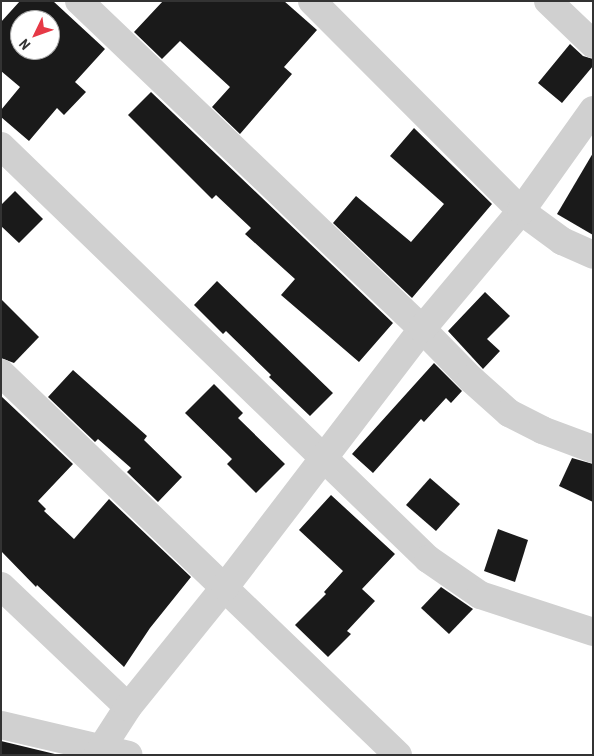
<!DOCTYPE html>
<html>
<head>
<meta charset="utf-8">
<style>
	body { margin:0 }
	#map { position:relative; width:594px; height:756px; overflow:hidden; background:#fff; font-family:"Roboto Condensed",sans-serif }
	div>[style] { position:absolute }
	.building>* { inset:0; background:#1a1a1a }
	.minor>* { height:28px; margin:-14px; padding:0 14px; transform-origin:14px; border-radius:14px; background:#d0d0d0 }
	span { translate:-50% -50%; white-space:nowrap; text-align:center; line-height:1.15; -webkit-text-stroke:5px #fff; paint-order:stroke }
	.frame { position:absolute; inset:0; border:2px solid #333; pointer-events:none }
	.north { position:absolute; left:10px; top:10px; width:50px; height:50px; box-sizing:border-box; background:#fff; border:1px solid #adadad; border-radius:50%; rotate:228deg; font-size:14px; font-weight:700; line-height:20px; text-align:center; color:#333 }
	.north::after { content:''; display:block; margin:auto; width:18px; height:22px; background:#e63946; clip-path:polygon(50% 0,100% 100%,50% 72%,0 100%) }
</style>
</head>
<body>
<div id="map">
	<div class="building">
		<div style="clip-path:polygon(evenodd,20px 1px,53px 1px,105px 49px,75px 82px,86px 92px,64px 115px,57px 108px,29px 141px,1px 117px,1px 110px,20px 87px,1px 71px,1px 22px,20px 1px,20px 20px,50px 20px,50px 50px,20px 50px,20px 20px)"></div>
		<div style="clip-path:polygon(163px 1px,284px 1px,317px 30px,284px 67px,292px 74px,240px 134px,212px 107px,230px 87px,180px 41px,162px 59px,134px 32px)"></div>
		<div style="clip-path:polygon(570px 44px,583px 56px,593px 59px,593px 66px,562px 103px,538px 83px)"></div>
		<div style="clip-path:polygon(151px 92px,393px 323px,359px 362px,281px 295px,295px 279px,245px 234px,251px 228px,216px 195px,212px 199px,128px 115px)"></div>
		<div style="clip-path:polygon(414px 128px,492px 204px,412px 298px,333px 223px,356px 196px,411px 242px,444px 204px,390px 156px)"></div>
		<div style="clip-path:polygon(593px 153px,593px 235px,557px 214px)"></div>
		<div style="clip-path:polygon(15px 191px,43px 219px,19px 243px,1px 226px,1px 205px)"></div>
		<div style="clip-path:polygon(217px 281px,333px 393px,310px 416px,269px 377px,271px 375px,226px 331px,223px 334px,194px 305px)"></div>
		<div style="clip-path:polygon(485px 292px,510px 316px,487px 339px,500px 351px,483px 369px,448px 331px)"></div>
		<div style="clip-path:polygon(1px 299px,39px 337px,14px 363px,1px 358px)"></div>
		<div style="clip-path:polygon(434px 363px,462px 391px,451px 403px,446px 398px,424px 422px,421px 419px,373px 473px,352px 454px)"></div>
		<div style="clip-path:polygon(73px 370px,147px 436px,144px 440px,182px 477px,158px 502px,127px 472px,131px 468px,98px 439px,95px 442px,48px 397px)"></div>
		<div style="clip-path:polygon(214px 384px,243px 413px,238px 418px,285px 464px,256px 493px,227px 464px,232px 459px,185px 413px)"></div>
		<div style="clip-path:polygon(1px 396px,73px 464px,38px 501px,46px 509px,44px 511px,74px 539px,109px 499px,191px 577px,150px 628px,124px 667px,37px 585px,36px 587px,1px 551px)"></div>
		<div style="clip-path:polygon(572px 458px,593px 464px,593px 502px,559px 486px)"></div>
		<div style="clip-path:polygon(430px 478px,460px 504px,436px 531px,406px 505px)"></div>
		<div style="clip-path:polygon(331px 495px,395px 554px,362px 589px,375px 601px,347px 631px,351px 634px,328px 657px,295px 625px,326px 594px,324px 592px,343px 571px,299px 530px)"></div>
		<div style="clip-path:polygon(498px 529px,528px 540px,515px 582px,484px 571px)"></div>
		<div style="clip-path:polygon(441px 587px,473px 609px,449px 634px,421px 608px)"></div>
		<div style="clip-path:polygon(1px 741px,59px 755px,1px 755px)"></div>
	</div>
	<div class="minor">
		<div style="left:79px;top:1px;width:475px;rotate:43.7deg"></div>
		<div style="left:422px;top:329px;width:70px;rotate:45.6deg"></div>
		<div style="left:471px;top:379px;width:51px;rotate:41.8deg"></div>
		<div style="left:509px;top:413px;width:37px;rotate:27deg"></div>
		<div style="left:542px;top:430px;width:54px;rotate:20.4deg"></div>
		<div style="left:312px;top:1px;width:296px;rotate:45.1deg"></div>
		<div style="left:521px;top:211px;width:51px;rotate:36.2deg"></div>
		<div style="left:562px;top:241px;width:34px;rotate:24deg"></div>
		<div style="left:548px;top:1px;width:62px;rotate:43.7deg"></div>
		<div style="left:1px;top:146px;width:594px;rotate:44.05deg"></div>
		<div style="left:428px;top:559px;width:63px;rotate:34.7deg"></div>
		<div style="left:480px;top:595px;width:119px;rotate:18.1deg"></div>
		<div style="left:1px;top:373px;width:551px;rotate:43.9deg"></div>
		<div style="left:1px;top:586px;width:175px;rotate:43.6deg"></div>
		<div style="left:1px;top:725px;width:131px;rotate:13.2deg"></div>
		<div style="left:97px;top:755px;width:57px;rotate:-57.1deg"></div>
		<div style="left:128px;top:707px;width:154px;rotate:-51.1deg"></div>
		<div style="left:225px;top:587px;width:325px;rotate:-52.6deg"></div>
		<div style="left:422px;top:329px;width:154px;rotate:-50deg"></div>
		<div style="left:521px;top:211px;width:124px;rotate:-54.5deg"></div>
	</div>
	<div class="frame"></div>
	<div class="north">N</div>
</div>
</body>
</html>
